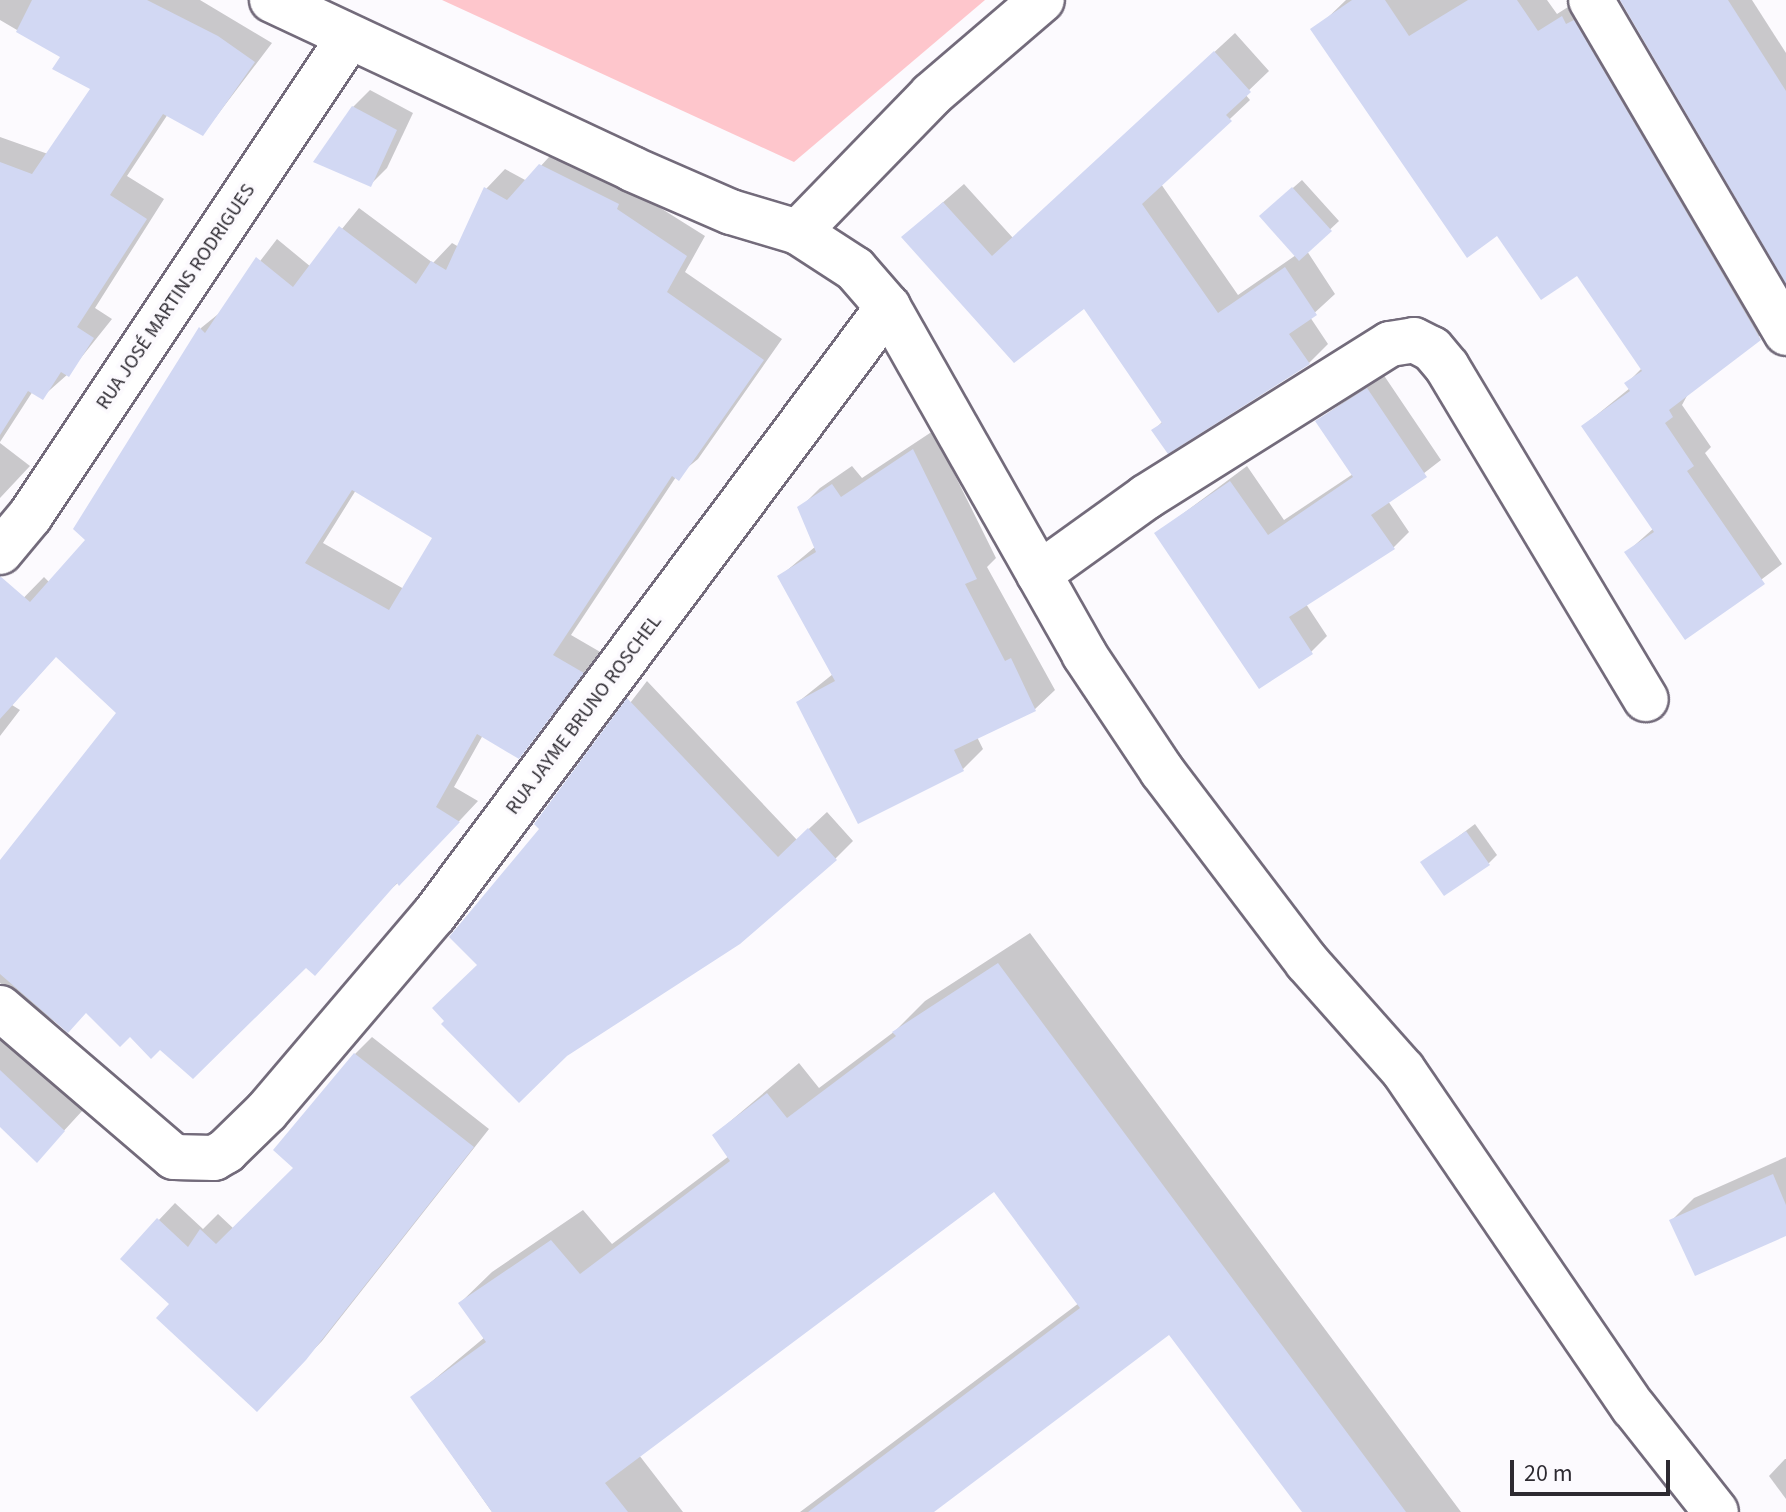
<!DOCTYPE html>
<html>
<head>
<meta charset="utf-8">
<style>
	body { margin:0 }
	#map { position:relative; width:1786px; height:1512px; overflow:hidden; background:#fcfafe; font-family:"Source Sans 3",sans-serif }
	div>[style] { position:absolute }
	.green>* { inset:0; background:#fec6cc }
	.shadow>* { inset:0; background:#0003 }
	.building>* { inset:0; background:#d2d8f3 }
	.roads { filter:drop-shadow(2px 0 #736b7b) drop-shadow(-2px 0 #736b7b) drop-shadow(0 2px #736b7b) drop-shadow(0 -2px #736b7b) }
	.minor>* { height:44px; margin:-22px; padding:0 22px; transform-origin:22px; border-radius:22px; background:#fff }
	.major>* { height:44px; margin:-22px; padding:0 22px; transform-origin:22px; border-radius:22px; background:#fff }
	span { translate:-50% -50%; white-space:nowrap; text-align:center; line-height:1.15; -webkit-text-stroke:7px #fcfafe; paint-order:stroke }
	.street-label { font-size:20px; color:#2d2a31 }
	.scale { position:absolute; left:1510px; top:1460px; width:160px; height:36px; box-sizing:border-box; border:4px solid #2d2a31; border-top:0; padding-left:10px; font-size:24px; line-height:28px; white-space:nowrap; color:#2d2a31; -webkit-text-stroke:6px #fcfafe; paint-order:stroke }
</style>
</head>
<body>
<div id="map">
	<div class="green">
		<div style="clip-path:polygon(442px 0,985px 0,794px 162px)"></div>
	</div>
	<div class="shadow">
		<div style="clip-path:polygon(0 0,200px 0,272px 43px,203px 134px,168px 114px,127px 176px,164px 199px,95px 308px,112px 319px,68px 374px,42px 397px,33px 391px,0 442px,0 137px,48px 154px,93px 88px,63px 57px,0 20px)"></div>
		<div style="clip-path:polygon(1346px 0,1547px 0,1557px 14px,1579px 0,1778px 321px,1688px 394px,1682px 405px,1711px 447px,1705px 453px,1782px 564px,1685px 637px,1627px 552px,1654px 528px,1583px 426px,1630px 388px,1627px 383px,1642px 368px,1578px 274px,1498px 233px,1320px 25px)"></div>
		<div style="clip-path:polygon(1622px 0,1752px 0,1786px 53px,1786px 280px)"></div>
		<div style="clip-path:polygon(1235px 33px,1269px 71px,1245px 94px,1250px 100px,1161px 184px,1238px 295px,1296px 255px,1270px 208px,1302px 180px,1339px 221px,1307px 251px,1335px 294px,1310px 317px,1328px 344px,1309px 363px,1153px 431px,1163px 421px,1084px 306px,903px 237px,964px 184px,1013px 238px)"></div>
		<div style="clip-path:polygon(370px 90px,413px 113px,387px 168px,370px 185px,353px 107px)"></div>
		<div style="clip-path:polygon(evenodd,560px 145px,705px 236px,685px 272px,782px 339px,698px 459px,676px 477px,571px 635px,602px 653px,519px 756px,483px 735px,454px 787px,478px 801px,419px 864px,306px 965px,159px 1048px,87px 1011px,67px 1030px,0 983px,0 866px,119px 713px,57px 655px,12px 705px,20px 710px,0 736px,0 622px,44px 577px,50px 583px,88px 540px,127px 447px,201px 328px,222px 311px,277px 239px,311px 267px,359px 208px,433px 263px,452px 243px,459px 247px,486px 189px,505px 169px,527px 181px,560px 145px,356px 490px,434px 537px,404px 589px,323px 543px,356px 490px)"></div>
		<div style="clip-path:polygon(1383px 374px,1441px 460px,1388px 501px,1409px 532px,1393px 548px,1306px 604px,1327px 636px,1311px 652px,1157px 533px,1247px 466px,1284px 520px,1353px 474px,1317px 421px)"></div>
		<div style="clip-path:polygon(933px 431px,996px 558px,987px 567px,1055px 690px,1034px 710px,977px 737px,983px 749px,963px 769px,798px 702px,833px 674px,779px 577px,816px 546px,800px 508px,820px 488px,852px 466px,862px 478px)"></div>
		<div style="clip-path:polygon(0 443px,30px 466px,0 498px)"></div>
		<div style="clip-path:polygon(647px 681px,797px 840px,827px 812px,853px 841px,835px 859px,479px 964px,542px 828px,537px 824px)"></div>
		<div style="clip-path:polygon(1475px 824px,1497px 855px,1489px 863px,1423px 863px)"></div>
		<div style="clip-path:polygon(1030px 933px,1461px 1512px,1303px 1512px,1170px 1332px,930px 1512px,800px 1512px,1079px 1303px,994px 1189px,639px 1455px,683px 1512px,492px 1512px,412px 1398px,485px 1337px,460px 1303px,492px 1272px,583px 1210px,612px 1244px,729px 1156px,714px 1135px,799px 1063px,819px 1088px,895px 1031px,925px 1001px)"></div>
		<div style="clip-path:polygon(0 1001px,36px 1067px,83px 1110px,37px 1160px,0 1124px)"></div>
		<div style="clip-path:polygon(372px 1037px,489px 1129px,322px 1341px,273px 1392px,123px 1258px,175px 1203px,203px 1229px,218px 1214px,234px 1229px,296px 1168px,355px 1054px)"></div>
		<div style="clip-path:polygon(1786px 1157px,1786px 1234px,1672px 1220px,1694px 1198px)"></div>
		<div style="clip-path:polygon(1785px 1459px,1786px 1459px,1786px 1499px,1769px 1476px)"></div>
	</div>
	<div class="building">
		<div style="clip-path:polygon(32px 0,147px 0,218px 36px,255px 62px,203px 136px,163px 114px,110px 195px,147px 219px,77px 327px,94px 338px,69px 377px,61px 372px,43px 400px,28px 391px,0 435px,0 162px,32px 174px,90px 89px,52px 69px,60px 57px,16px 32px)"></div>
		<div style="clip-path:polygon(1352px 0,1385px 0,1409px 36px,1468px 0,1517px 0,1538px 31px,1562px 16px,1566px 24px,1574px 20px,1761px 340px,1669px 410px,1673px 417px,1665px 423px,1694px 466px,1687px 471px,1765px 584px,1685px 640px,1624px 552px,1654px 532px,1581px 426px,1630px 391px,1624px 383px,1642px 371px,1577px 276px,1541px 300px,1497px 236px,1467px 258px,1310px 29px)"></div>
		<div style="clip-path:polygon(1620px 0,1728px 0,1786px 91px,1786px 284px)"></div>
		<div style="clip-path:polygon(1214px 51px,1251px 92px,1226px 115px,1232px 121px,1142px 204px,1218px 313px,1285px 267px,1317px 315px,1289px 334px,1310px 364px,1168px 454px,1151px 430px,1162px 423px,1084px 309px,1014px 363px,901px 237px,943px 202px,992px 256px)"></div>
		<div style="clip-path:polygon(352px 106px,397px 130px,371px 187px,313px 162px)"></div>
		<div style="clip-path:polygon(evenodd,539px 164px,619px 204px,617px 209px,687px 256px,667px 292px,764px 360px,679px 481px,672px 476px,553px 655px,584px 673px,519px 759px,477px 734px,436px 807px,460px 822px,399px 886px,397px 883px,315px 976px,306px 968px,193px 1079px,160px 1050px,151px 1059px,130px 1037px,120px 1047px,86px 1013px,68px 1033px,0 974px,0 860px,116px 713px,56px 657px,0 719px,0 576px,30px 602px,85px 540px,73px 529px,199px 327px,205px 333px,256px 257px,293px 287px,339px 226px,416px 284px,431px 261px,446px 270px,484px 187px,507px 200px,539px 164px,352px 490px,432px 538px,389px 610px,305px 563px,352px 490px)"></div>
		<div style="clip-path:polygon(1292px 187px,1332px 231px,1299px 261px,1259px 216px)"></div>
		<div style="clip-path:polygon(1367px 388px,1427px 477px,1371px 515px,1395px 549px,1289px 617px,1313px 654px,1259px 689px,1154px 533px,1230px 481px,1268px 535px,1353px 477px,1315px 421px)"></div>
		<div style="clip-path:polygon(913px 449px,977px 579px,965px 584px,1005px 661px,1011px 658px,1036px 711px,954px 750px,964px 771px,858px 824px,796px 702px,835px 681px,777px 576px,816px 552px,797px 507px,832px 484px,841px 497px)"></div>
		<div style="clip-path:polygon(627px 698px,778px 857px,808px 828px,837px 860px,740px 944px,567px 1056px,519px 1103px,441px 1024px,444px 1021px,432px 1008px,477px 965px,449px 937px,539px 829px,534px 824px)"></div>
		<div style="clip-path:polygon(1466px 831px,1490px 865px,1444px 896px,1420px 862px)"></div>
		<div style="clip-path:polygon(998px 963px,1406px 1512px,1302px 1512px,1169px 1335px,934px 1512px,808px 1512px,1080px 1308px,994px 1192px,605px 1483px,628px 1512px,492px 1512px,410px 1397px,486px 1342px,458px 1303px,551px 1240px,580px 1274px,730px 1161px,712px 1135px,767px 1093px,787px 1118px,896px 1036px,892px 1032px)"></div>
		<div style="clip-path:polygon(354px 1053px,474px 1147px,306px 1360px,257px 1412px,156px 1318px,169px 1304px,120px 1259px,157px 1218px,188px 1247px,200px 1229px,216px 1244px,293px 1168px,273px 1150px)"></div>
		<div style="clip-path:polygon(0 1070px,65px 1131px,37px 1163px,0 1127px)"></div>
		<div style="clip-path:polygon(1773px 1174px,1786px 1205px,1786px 1236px,1695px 1276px,1669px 1220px)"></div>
	</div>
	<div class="roads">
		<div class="minor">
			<div style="left:1591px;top:0;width:386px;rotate:59.6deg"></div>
			<div style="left:798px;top:232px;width:191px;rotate:-45.8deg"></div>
			<div style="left:931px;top:95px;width:146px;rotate:-40.6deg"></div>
			<div style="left:0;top:552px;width:47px;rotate:-50.2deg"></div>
			<div style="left:30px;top:516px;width:573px;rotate:-56.31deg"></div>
			<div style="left:1039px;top:574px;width:132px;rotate:-35.7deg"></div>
			<div style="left:1146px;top:497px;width:288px;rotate:-32.1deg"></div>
			<div style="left:1390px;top:344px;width:24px;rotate:-9deg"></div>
			<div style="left:1414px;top:340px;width:20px;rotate:27deg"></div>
			<div style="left:1432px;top:349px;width:23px;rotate:50deg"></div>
			<div style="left:1447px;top:367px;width:387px;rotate:59.1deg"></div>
			<div style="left:0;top:1008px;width:229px;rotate:40.6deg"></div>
			<div style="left:174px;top:1157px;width:40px;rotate:1.4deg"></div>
			<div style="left:214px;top:1158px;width:14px;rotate:-30deg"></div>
			<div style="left:226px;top:1151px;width:57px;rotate:-44.3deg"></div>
			<div style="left:267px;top:1111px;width:257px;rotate:-49.6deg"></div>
			<div style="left:434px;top:915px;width:759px;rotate:-53.25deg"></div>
		</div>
		<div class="major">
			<div style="left:272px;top:0;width:398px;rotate:25.1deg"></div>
			<div style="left:632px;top:169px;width:108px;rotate:23.5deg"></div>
			<div style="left:731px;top:212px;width:70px;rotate:16.6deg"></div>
			<div style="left:798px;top:232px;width:68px;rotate:33deg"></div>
			<div style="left:855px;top:269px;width:50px;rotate:49deg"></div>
			<div style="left:888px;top:307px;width:399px;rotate:60.5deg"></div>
			<div style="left:1084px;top:654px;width:141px;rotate:56.3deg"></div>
			<div style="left:1162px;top:771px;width:240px;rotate:52.8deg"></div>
			<div style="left:1307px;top:962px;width:144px;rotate:48.4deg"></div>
			<div style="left:1403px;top:1070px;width:409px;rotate:55.7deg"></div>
			<div style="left:1634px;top:1408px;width:132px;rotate:51.7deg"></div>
		</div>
	</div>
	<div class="street-label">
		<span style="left:176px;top:297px;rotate:-56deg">RUA JOSÉ MARTINS RODRIGUES</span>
		<span style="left:584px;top:715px;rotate:-53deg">RUA JAYME BRUNO ROSCHEL</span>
	</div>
	<div class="scale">20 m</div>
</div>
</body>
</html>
